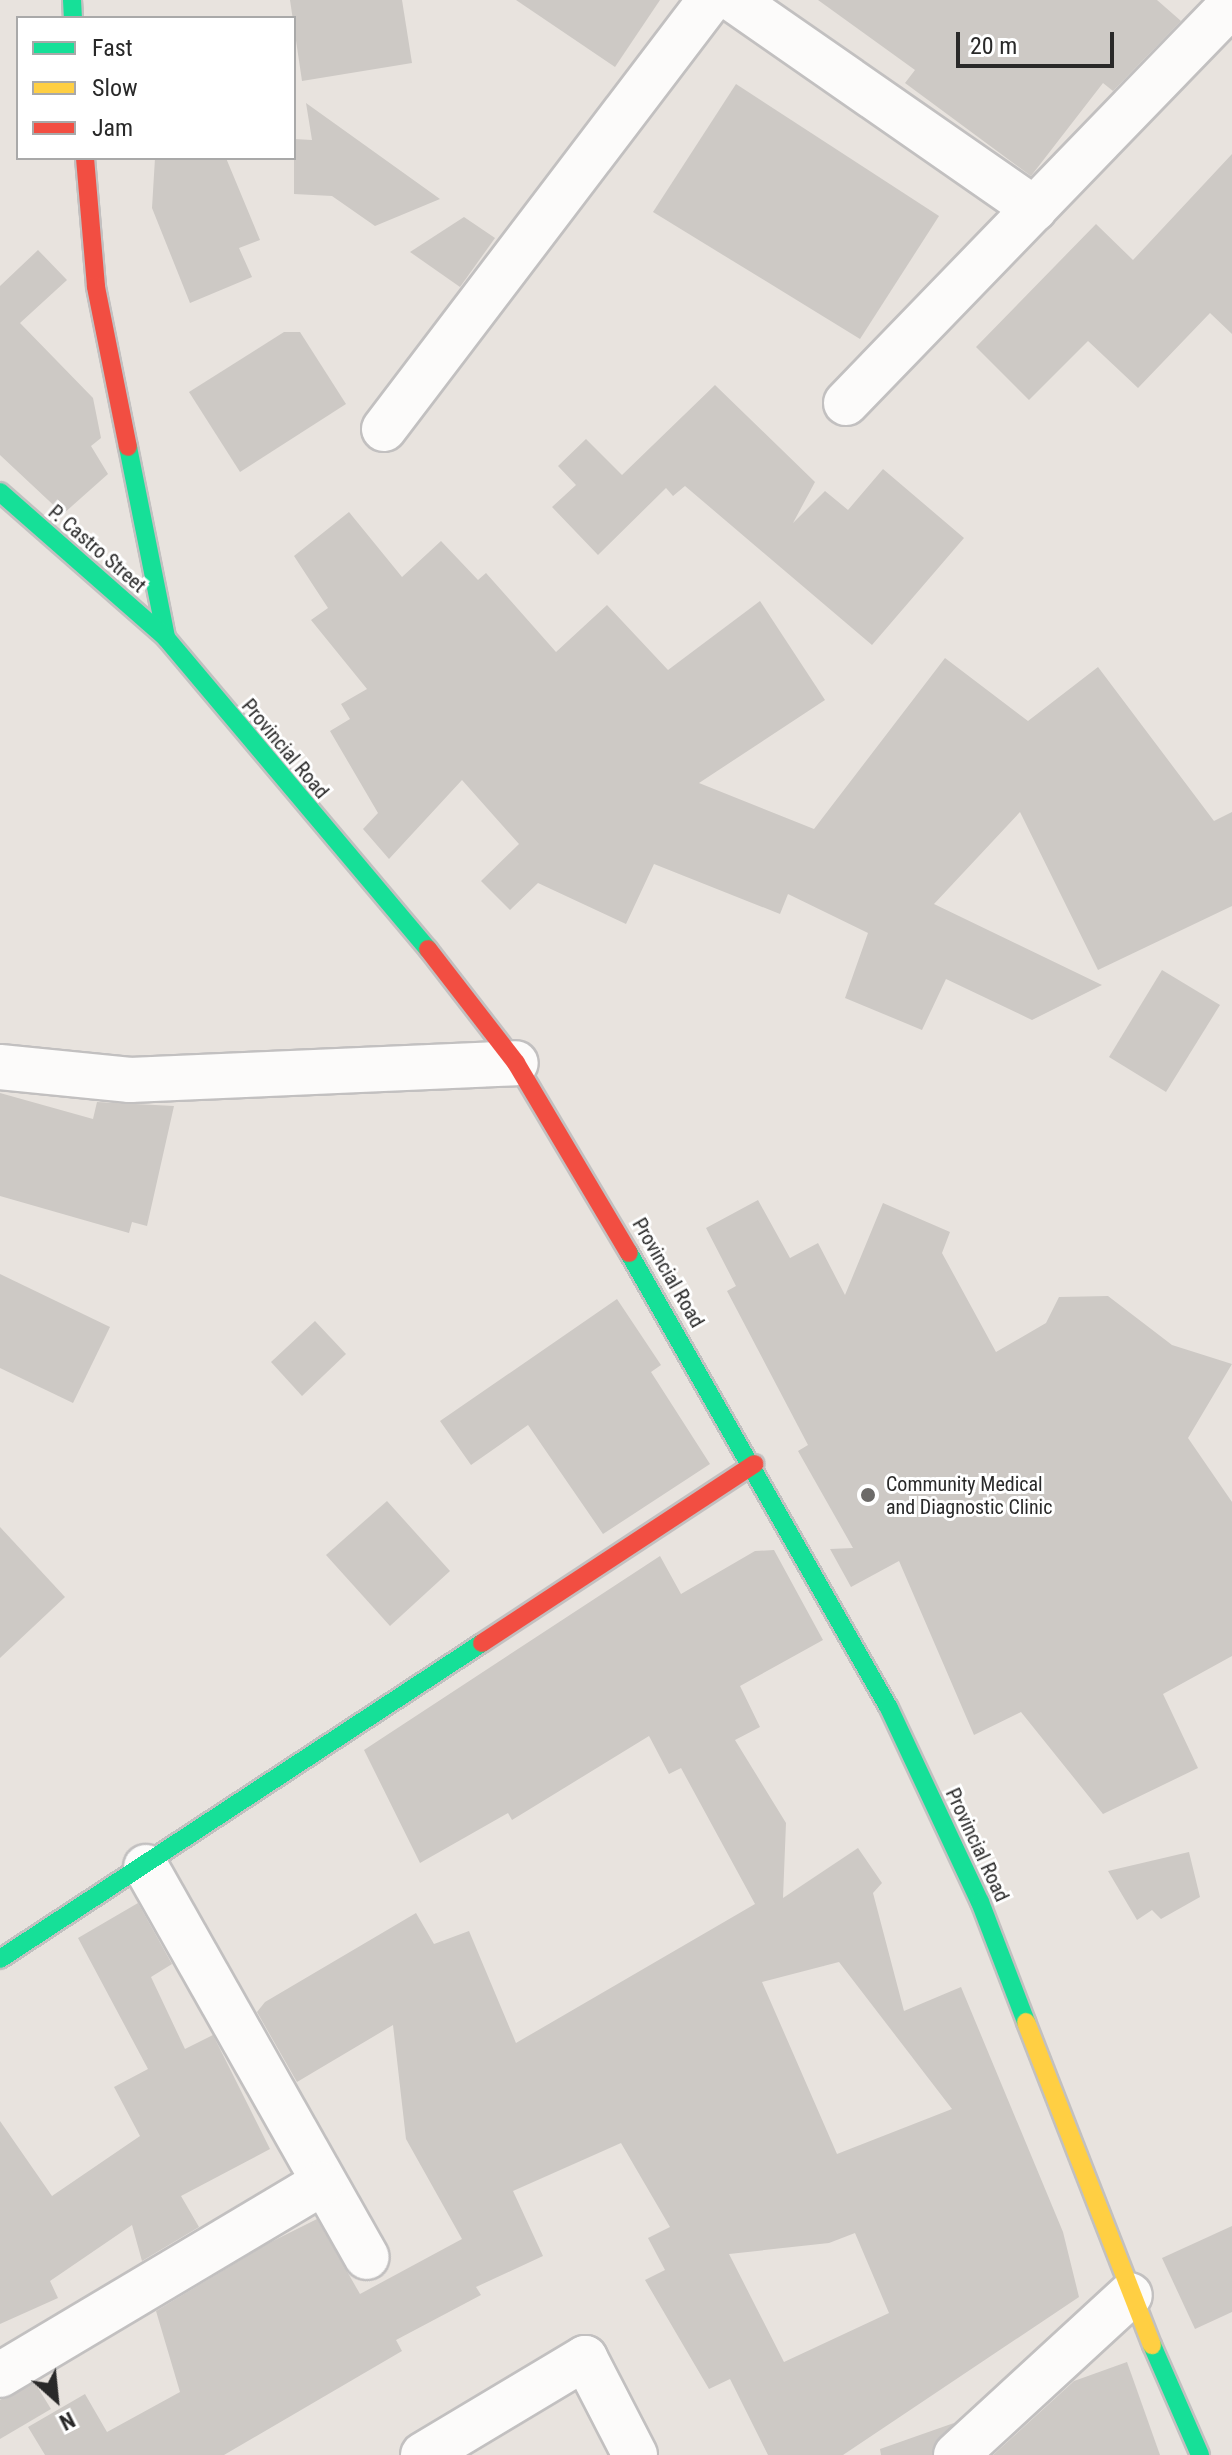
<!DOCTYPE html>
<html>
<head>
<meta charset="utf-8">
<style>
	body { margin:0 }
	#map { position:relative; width:1232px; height:2455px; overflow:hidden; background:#e8e3de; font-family:"Roboto Condensed",sans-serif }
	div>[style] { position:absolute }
	.building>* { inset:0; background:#cdc9c5 }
	.roads { filter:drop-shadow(2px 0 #c2c0c0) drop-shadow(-2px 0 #c2c0c0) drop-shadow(0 2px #c2c0c0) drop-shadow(0 -2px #c2c0c0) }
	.street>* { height:44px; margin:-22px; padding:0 22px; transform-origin:22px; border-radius:22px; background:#fcfbfa }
	.fast>* { height:18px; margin:-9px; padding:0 9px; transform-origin:9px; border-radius:9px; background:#16e098 }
	.slow>* { height:18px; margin:-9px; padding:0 9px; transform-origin:9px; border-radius:9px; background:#ffcf43 }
	.jam>* { height:18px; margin:-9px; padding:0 9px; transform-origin:9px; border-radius:9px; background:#f24e42 }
	.dots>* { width:22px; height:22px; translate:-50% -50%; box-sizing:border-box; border:4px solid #fff; border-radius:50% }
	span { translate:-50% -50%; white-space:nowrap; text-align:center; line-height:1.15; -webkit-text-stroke:6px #fff; paint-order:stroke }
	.street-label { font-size:20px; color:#292929 }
	.poi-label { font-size:20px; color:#292929 }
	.left { translate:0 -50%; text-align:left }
	.legend { position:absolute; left:16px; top:16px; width:280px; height:144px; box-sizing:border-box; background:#fff; border:2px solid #a9a9a9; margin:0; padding:10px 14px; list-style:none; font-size:24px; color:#292929 }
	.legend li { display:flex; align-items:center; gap:16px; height:40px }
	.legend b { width:40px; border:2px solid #a9a9a9 }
	.north { position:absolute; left:16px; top:2359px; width:80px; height:80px; -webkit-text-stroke:6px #fff; paint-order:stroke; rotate:153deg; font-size:22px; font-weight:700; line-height:32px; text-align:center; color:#292929 }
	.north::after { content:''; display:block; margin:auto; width:28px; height:36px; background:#292929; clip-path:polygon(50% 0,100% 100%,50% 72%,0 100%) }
	.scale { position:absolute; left:956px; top:32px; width:158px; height:36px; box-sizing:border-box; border:4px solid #292929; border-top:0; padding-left:10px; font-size:24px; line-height:28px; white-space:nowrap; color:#292929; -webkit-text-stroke:6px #fff; paint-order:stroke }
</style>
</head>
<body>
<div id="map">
	<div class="building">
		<div style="clip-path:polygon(290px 0,402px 0,412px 63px,302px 81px)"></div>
		<div style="clip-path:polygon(516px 0,660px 0,615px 67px)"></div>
		<div style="clip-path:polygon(818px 0,1157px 0,1181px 21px,1113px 91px,1103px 83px,1031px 176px,905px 83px,915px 70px)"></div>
		<div style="clip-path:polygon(736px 84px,939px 216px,860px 339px,653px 212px)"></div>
		<div style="clip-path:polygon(306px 103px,440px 199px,375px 226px,332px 196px,294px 194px,294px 139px,312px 140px)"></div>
		<div style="clip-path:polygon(1232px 154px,1232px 334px,1210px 313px,1138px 388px,1088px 341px,1029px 400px,976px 347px,1096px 224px,1133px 260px)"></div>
		<div style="clip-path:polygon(155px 158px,226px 158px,260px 240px,239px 248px,252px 277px,190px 303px,152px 208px)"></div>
		<div style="clip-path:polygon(464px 217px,495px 238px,460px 287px,410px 252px)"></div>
		<div style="clip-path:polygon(38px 250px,67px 280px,20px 323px,93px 398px,101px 438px,91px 446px,108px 474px,63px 514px,0 455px,0 286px)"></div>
		<div style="clip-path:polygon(284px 332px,300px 332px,346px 404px,240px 472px,189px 392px)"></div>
		<div style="clip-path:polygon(715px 385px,815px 482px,793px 523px,825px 491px,848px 510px,883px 469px,964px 538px,872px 645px,685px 486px,673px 496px,666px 488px,598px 555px,552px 507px,576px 485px,558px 466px,586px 439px,622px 475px)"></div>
		<div style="clip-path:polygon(349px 512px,402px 577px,441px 541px,478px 580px,486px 573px,556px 652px,607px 605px,668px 670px,760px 601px,825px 700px,699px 783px,814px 829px,945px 658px,1028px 721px,1098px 667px,1214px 821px,1232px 812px,1232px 906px,1098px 970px,1020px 812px,934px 904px,1102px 985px,1032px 1020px,946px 979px,922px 1030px,845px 998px,868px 933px,788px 894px,780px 914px,654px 864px,626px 924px,538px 883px,510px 910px,481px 881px,519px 844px,462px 780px,389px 859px,363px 829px,378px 813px,330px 731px,350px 719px,341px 704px,367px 689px,311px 620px,328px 608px,294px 556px)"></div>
		<div style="clip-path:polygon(1162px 970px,1220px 1005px,1166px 1092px,1109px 1057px)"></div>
		<div style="clip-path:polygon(0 1093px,93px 1119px,97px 1102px,174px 1106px,147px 1226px,132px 1222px,129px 1233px,0 1196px)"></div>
		<div style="clip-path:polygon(758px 1200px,790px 1258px,818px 1243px,845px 1295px,883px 1203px,950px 1232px,942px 1253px,996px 1352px,1046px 1323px,1059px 1297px,1108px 1296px,1172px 1345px,1232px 1364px,1188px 1438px,1232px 1502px,1232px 1656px,1163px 1694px,1198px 1768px,1103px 1814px,1021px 1712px,974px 1735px,899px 1561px,851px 1587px,830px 1549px,853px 1548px,798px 1451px,808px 1445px,727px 1291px,736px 1286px,706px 1228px)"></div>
		<div style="clip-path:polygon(0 1274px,110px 1327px,73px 1403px,0 1368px)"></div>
		<div style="clip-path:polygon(617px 1299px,661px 1365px,651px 1372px,710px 1464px,603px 1534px,528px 1425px,471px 1465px,440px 1421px)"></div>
		<div style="clip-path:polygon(315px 1321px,346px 1354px,302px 1396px,271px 1362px)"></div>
		<div style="clip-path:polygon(387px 1501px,450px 1571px,390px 1626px,326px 1555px)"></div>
		<div style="clip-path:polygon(0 1527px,65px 1597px,0 1658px)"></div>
		<div style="clip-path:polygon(evenodd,774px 1550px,823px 1640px,740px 1686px,760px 1727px,735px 1740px,786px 1823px,783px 1898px,858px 1848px,882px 1883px,873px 1893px,904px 2011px,961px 1987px,1063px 2232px,1079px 2297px,843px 2455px,768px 2455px,730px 2379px,709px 2389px,645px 2280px,665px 2270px,648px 2238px,670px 2227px,621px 2143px,513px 2191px,543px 2256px,476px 2287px,481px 2295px,396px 2340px,402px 2351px,224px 2455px,45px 2455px,28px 2427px,85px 2394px,107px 2432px,180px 2392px,156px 2311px,267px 2244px,317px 2219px,360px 2294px,462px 2239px,406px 2139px,393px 2025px,297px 2082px,257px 2012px,265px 2002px,416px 1913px,434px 1944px,469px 1931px,516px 2043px,755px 1904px,681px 1768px,669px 1774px,649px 1736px,512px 1820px,508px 1813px,420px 1863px,364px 1750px,660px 1556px,681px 1594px,755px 1551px,774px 1550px,839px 1962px,952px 2109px,837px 2154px,762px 1982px,839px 1962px,774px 1550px,855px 2233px,889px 2313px,784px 2362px,729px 2254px,829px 2243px,855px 2233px)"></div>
		<div style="clip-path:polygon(1189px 1852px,1200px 1897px,1161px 1919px,1152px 1910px,1137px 1920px,1108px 1871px)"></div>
		<div style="clip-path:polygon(138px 1903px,172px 1964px,151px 1977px,185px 2049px,213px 2035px,270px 2149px,181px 2196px,199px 2227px,142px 2261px,132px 2225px,50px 2281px,58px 2298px,0 2324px,0 2121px,52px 2196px,140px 2136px,114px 2087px,148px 2069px,78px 1938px)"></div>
		<div style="clip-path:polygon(1232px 2226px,1232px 2312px,1195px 2329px,1162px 2258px)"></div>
		<div style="clip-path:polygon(1127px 2362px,1160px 2455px,993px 2455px,1074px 2381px)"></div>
		<div style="clip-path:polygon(35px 2383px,51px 2409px,0 2439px,0 2400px)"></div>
		<div style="clip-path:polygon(954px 2423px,932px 2455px,881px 2455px,880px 2449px)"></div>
	</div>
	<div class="roads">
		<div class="street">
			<div style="left:734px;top:0;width:366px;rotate:34.8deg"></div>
			<div style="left:846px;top:403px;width:555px;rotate:-45.95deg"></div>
			<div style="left:384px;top:429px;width:539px;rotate:-52.77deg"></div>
			<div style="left:0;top:1067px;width:131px;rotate:5.7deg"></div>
			<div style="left:130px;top:1080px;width:386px;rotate:-2.5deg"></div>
			<div style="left:146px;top:1867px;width:448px;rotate:60.5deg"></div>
			<div style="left:0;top:2375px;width:373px;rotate:-30.8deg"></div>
			<div style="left:423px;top:2455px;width:189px;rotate:-30.9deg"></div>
			<div style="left:585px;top:2358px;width:109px;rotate:62.7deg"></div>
			<div style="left:956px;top:2455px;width:236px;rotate:-42.6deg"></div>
		</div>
		<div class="fast">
			<div style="left:72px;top:0;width:18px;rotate:87deg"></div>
			<div style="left:128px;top:447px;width:195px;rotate:78.7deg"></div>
			<div style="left:166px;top:638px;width:407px;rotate:49.9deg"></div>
			<div style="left:0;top:492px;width:221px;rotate:41.3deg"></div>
			<div style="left:629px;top:1253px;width:524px;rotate:60.26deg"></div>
			<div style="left:889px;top:1708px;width:214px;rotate:64.9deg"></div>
			<div style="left:980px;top:1902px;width:129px;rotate:69deg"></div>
			<div style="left:0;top:1959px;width:576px;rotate:-33.25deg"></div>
			<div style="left:1152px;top:2345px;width:120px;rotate:66.4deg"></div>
		</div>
		<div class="slow">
			<div style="left:1026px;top:2022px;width:347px;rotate:68.7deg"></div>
		</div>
		<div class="jam">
			<div style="left:85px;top:158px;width:129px;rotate:85.1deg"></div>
			<div style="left:96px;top:287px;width:163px;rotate:78.7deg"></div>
			<div style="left:428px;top:949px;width:144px;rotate:52.3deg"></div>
			<div style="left:516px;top:1063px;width:221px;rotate:59.3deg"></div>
			<div style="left:482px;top:1643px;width:326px;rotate:-33.3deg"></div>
		</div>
	</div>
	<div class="dots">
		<div style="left:868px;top:1495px;background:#6c6a68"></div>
	</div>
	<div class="street-label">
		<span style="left:97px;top:549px;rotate:41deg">P. Castro Street</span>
		<span style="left:285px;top:749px;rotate:50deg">Provincial Road</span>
		<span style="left:668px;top:1273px;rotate:60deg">Provincial Road</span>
		<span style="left:977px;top:1845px;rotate:65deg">Provincial Road</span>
	</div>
	<div class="poi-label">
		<span class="left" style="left:886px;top:1496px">Community Medical<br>and Diagnostic Clinic</span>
	</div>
	<ul class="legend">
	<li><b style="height:10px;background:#16e098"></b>Fast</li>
	<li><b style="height:10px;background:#ffcf43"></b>Slow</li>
	<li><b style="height:10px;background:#f24e42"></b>Jam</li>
	</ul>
	<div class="north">N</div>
	<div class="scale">20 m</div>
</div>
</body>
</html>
